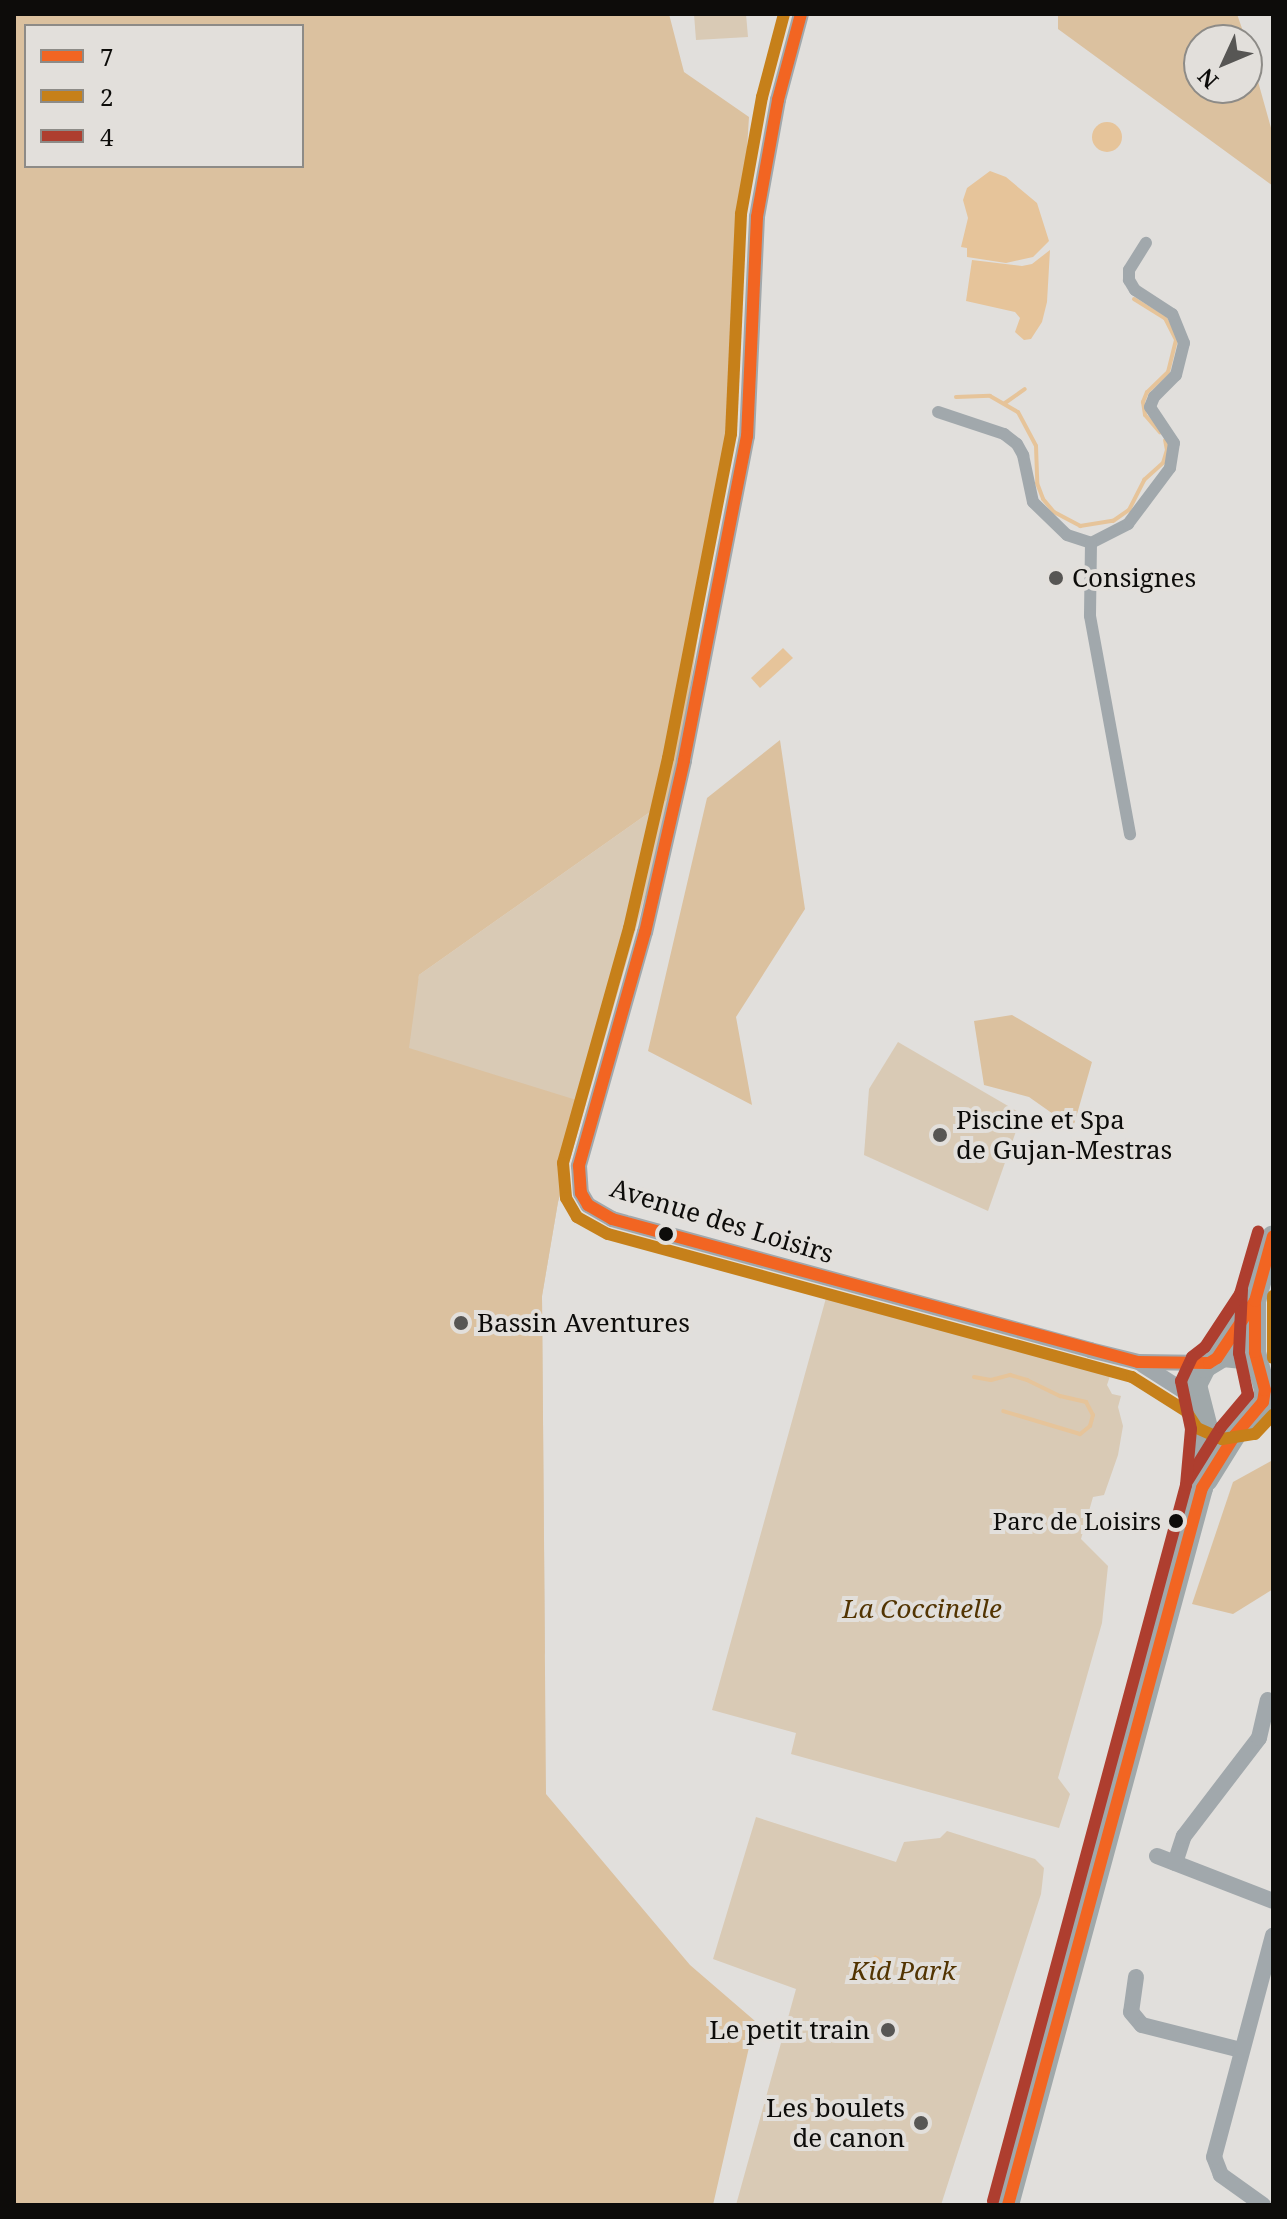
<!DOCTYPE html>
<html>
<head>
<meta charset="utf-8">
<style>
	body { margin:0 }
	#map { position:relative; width:1287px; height:2219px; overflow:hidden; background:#e1dfdc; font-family:"Noto Serif",serif }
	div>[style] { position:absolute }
	.green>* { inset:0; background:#d9cab5 }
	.forest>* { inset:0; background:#dbc19f }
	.water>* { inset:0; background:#e6c49a }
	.round { border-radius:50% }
	.stream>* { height:4px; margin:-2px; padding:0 2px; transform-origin:2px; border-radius:2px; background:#e6c49a }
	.pedestrian>* { height:12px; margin:-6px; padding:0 6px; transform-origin:6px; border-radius:6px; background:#a1a8ac }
	.minor>* { height:16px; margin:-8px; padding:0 8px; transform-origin:8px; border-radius:8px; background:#a1a8ac }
	.secondary>* { height:22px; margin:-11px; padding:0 11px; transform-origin:11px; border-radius:11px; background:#a0a8aa }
	.bus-1>* { height:12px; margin:-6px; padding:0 6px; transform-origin:6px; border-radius:6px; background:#f26522 }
	.bus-2>* { height:12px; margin:-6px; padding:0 6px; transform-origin:6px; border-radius:6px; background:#c6801a }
	.bus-3>* { height:12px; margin:-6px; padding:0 6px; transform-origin:6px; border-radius:6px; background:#ae3e2f }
	.dots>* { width:22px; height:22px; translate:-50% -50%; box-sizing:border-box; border:4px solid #e2dfdb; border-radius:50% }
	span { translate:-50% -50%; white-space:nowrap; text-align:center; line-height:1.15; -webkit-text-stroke:8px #e2dfdb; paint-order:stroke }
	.bus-label { font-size:24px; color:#0d0c0a }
	.right { translate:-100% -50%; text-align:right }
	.poi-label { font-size:26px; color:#0d0c0a }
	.left { translate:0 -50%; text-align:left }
	.street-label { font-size:26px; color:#0d0c0a }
	.park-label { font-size:26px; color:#523402; font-style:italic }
	.frame { position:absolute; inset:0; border:16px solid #0d0c0a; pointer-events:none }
	.legend { position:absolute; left:24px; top:24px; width:280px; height:144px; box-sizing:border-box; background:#e2dfdb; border:2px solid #8d8b87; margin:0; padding:10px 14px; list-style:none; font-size:24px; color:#0d0c0a }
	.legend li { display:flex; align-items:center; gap:16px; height:40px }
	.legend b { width:40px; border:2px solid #8d8b87 }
	.north { position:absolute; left:1183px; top:24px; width:80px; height:80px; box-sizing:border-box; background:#e2dfdb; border:2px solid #8d8b87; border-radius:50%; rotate:226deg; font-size:22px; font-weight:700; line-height:32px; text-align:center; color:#0d0c0a }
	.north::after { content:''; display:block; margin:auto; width:28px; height:36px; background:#575654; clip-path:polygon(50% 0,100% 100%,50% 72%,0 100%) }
</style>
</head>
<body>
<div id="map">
	<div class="green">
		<div style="clip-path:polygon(694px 14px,746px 14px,748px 37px,696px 40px)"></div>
		<div style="clip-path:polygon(674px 795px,558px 1202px,542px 1296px,545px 1655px,348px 1262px,419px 975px)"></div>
		<div style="clip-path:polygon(898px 1042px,1022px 1114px,988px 1211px,864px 1155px,869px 1089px)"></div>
		<div style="clip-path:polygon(826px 1298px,1110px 1376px,1107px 1385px,1112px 1394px,1121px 1396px,1118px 1407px,1123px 1426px,1118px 1455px,1104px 1495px,1093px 1497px,1081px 1539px,1108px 1566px,1102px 1623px,1058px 1778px,1070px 1794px,1059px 1828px,791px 1754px,796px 1733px,712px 1710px)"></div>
		<div style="clip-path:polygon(756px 1817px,896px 1862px,904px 1842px,940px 1838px,947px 1831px,1035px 1859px,1044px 1868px,1041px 1894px,941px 2205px,736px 2205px,796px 1989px,713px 1959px)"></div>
	</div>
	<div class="forest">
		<div style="clip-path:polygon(evenodd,14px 14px,669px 14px,684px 72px,749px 117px,730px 424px,674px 795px,419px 975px,409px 1048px,586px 1103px,558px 1202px,542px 1296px,546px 1794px,690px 1965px,755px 2021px,713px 2205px,14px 2205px,14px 14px,26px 26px,302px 26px,302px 166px,26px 166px,26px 26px)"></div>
		<div style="clip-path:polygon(1058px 14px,1237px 14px,1246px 40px,1199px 40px,1199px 88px,1247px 88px,1247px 42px,1273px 135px,1273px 186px,1058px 29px)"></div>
		<div style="clip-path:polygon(780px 740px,805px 909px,736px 1017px,752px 1105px,648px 1051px,707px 798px)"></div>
		<div style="clip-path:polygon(1012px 1015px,1092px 1062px,1073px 1128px,1029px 1097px,984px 1085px,974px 1021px)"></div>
		<div style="clip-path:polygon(1273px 1460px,1273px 1589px,1233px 1614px,1192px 1604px,1233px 1482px)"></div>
	</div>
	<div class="water">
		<div class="round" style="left:1092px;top:122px;width:30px;height:30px"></div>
		<div style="clip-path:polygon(990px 171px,1006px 177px,1037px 203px,1049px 241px,1033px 257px,1006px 263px,967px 257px,967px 248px,961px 247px,968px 218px,963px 200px,967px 188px)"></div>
		<div style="clip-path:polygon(1050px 250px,1047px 302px,1042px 322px,1031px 339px,1024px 340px,1015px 332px,1020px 318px,1015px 312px,966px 301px,972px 260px,1022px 266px,1032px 264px)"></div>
		<div style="clip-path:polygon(783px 648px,793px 658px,760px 688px,751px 678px)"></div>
		<div style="clip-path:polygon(875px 1955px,887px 1962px,881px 1983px,870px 1980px,863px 1970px)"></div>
	</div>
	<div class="stream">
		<div style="left:1134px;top:299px;width:36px;rotate:32deg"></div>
		<div style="left:1165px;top:318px;width:25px;rotate:63deg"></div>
		<div style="left:1176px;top:340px;width:33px;rotate:104deg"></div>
		<div style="left:1168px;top:372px;width:29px;rotate:136deg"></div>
		<div style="left:1147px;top:392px;width:11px;rotate:112deg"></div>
		<div style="left:1143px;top:402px;width:13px;rotate:81deg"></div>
		<div style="left:1145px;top:415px;width:23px;rotate:49deg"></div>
		<div style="left:956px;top:397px;width:34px;rotate:-2deg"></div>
		<div style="left:990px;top:396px;width:32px;rotate:30deg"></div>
		<div style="left:1018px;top:412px;width:38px;rotate:62deg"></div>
		<div style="left:1036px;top:446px;width:37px;rotate:88deg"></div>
		<div style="left:1037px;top:483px;width:17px;rotate:69deg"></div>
		<div style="left:1043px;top:499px;width:17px;rotate:50deg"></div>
		<div style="left:1054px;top:512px;width:30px;rotate:28deg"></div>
		<div style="left:1080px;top:526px;width:33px;rotate:-9deg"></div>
		<div style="left:1113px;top:521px;width:19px;rotate:-35deg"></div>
		<div style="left:1129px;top:510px;width:34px;rotate:-63deg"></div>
		<div style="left:1144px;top:480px;width:25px;rotate:-42deg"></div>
		<div style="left:1163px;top:463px;width:14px;rotate:-73deg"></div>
		<div style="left:1167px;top:450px;width:10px;rotate:-101deg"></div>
		<div style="left:1005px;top:403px;width:24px;rotate:-35deg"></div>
		<div style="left:974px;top:1377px;width:17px;rotate:10deg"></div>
		<div style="left:991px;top:1380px;width:20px;rotate:-15deg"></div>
		<div style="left:1010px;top:1375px;width:18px;rotate:16deg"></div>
		<div style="left:1027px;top:1380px;width:37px;rotate:26deg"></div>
		<div style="left:1060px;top:1396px;width:27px;rotate:13deg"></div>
		<div style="left:1086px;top:1402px;width:15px;rotate:62deg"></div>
		<div style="left:1093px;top:1415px;width:11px;rotate:105deg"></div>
		<div style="left:1090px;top:1426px;width:13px;rotate:141deg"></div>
		<div style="left:1080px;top:1434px;width:80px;rotate:-163.4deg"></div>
	</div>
	<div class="pedestrian">
		<div style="left:938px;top:412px;width:70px;rotate:18.4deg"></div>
		<div style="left:1004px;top:434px;width:16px;rotate:38deg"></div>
		<div style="left:1017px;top:444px;width:13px;rotate:61deg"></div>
		<div style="left:1023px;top:455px;width:48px;rotate:78deg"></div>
		<div style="left:1033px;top:502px;width:47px;rotate:44.1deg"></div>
		<div style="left:1067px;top:535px;width:25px;rotate:18deg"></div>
		<div style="left:1091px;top:543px;width:42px;rotate:-27.2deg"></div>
		<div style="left:1128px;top:524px;width:70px;rotate:-53.1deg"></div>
		<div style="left:1170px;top:468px;width:25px;rotate:-81deg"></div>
		<div style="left:1174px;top:443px;width:43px;rotate:-123.7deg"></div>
		<div style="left:1150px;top:407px;width:11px;rotate:-68deg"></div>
		<div style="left:1154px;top:397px;width:31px;rotate:-45deg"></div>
		<div style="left:1176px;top:375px;width:33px;rotate:-76deg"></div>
		<div style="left:1184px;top:343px;width:31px;rotate:-112deg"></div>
		<div style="left:1172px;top:314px;width:44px;rotate:-147deg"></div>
		<div style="left:1135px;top:290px;width:12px;rotate:-121deg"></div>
		<div style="left:1129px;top:280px;width:10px;rotate:-90deg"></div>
		<div style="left:1129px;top:270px;width:32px;rotate:-58deg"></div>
		<div style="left:1091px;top:543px;width:73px;rotate:90.8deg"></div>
		<div style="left:1090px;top:616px;width:222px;rotate:79.6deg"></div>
	</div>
	<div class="minor">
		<div style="left:801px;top:14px;width:89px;rotate:105deg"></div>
		<div style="left:778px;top:100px;width:119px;rotate:100.2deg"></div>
		<div style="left:757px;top:217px;width:219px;rotate:92.6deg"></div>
		<div style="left:747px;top:436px;width:331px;rotate:101deg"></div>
		<div style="left:684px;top:761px;width:175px;rotate:102.8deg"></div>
		<div style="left:645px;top:932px;width:243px;rotate:105.8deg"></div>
		<div style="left:579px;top:1166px;width:27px;rotate:86deg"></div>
		<div style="left:581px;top:1193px;width:14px;rotate:60deg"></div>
		<div style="left:588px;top:1205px;width:28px;rotate:30deg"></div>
		<div style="left:612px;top:1219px;width:496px;rotate:15.3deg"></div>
		<div style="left:1090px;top:1350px;width:49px;rotate:14deg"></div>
		<div style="left:1138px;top:1362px;width:71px;rotate:0.8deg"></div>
		<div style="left:1143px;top:1365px;width:65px;rotate:32.5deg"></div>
		<div style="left:1157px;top:1856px;width:124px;rotate:21.2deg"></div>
		<div style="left:1175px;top:1863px;width:28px;rotate:-72deg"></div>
		<div style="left:1184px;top:1836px;width:123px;rotate:-52.6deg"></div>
		<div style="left:1259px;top:1738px;width:39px;rotate:-77deg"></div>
		<div style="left:1136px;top:1977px;width:35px;rotate:98deg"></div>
		<div style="left:1131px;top:2012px;width:17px;rotate:50deg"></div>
		<div style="left:1142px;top:2025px;width:102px;rotate:14.2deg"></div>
		<div style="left:1263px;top:2205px;width:52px;rotate:-144.5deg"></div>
		<div style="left:1221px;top:2175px;width:19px;rotate:-111deg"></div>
		<div style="left:1214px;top:2157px;width:229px;rotate:-75.1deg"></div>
	</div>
	<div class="secondary">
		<div style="left:1217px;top:1358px;width:67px;rotate:-56.5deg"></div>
		<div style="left:1207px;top:1480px;width:53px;rotate:-58.1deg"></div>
		<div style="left:1235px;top:1435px;width:43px;rotate:-49.7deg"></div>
		<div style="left:1263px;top:1402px;width:12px;rotate:-81deg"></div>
		<div style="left:1265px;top:1390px;width:39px;rotate:-105deg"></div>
		<div style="left:1255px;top:1352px;width:51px;rotate:-90deg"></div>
		<div style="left:1255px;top:1301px;width:67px;rotate:-74.5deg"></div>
		<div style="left:1008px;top:2205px;width:743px;rotate:-74.86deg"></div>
		<div style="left:1202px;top:1488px;width:60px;rotate:-85.2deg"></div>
		<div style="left:1207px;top:1428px;width:44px;rotate:-104.3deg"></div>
		<div style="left:1196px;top:1385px;width:20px;rotate:-63deg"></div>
		<div style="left:1205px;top:1367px;width:21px;rotate:-31deg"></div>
		<div style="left:1223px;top:1356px;width:20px;rotate:6deg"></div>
		<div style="left:1243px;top:1358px;width:21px;rotate:39deg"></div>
	</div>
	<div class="bus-1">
		<div style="left:801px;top:14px;width:89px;rotate:105deg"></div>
		<div style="left:778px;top:100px;width:119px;rotate:100.2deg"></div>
		<div style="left:757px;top:217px;width:219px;rotate:92.6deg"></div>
		<div style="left:747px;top:436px;width:331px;rotate:101deg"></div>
		<div style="left:684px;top:761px;width:175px;rotate:102.8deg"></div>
		<div style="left:645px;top:932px;width:243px;rotate:105.8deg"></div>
		<div style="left:579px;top:1166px;width:27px;rotate:86deg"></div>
		<div style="left:581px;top:1193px;width:14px;rotate:60deg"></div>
		<div style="left:588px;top:1205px;width:28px;rotate:30deg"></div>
		<div style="left:612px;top:1219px;width:545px;rotate:15.21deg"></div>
		<div style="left:1138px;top:1362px;width:71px;rotate:0.8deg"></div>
		<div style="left:1209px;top:1363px;width:9px;rotate:-32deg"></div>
		<div style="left:1217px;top:1358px;width:69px;rotate:-56.3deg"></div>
		<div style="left:1008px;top:2205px;width:743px;rotate:-74.86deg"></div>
		<div style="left:1202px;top:1488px;width:62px;rotate:-58.1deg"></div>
		<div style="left:1235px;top:1435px;width:43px;rotate:-49.7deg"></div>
		<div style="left:1263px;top:1402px;width:12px;rotate:-81deg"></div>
		<div style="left:1265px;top:1390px;width:39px;rotate:-105deg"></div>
		<div style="left:1255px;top:1352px;width:51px;rotate:-90deg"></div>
		<div style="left:1255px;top:1301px;width:67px;rotate:-74.5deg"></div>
	</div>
	<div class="bus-2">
		<div style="left:784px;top:14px;width:86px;rotate:104.8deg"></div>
		<div style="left:762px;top:97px;width:119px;rotate:100.2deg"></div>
		<div style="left:741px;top:214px;width:220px;rotate:92.6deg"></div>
		<div style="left:731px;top:434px;width:330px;rotate:101deg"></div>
		<div style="left:668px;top:758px;width:174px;rotate:102.9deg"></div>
		<div style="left:629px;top:928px;width:244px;rotate:105.7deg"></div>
		<div style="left:563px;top:1163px;width:35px;rotate:85deg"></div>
		<div style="left:566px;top:1198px;width:22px;rotate:60deg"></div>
		<div style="left:577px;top:1217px;width:35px;rotate:29deg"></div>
		<div style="left:608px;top:1234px;width:543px;rotate:15.26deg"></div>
		<div style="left:1132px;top:1377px;width:64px;rotate:32.2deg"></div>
		<div style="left:1186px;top:1411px;width:20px;rotate:57deg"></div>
		<div style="left:1197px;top:1428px;width:27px;rotate:24deg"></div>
		<div style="left:1222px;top:1439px;width:33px;rotate:-9deg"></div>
		<div style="left:1255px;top:1434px;width:26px;rotate:-47deg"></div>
		<div style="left:1273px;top:1296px;width:62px;rotate:90deg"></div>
	</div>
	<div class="bus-3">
		<div style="left:1188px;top:1480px;width:62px;rotate:-58.1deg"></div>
		<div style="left:1221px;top:1427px;width:42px;rotate:-49.8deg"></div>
		<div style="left:1248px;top:1395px;width:43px;rotate:-102.1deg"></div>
		<div style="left:1239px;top:1353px;width:64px;rotate:-87.3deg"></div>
		<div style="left:993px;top:2201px;width:742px;rotate:-74.91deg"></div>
		<div style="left:1186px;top:1485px;width:56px;rotate:-84.9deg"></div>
		<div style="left:1191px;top:1429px;width:49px;rotate:-101.8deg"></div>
		<div style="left:1181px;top:1381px;width:26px;rotate:-65deg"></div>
		<div style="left:1192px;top:1357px;width:16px;rotate:-38deg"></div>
		<div style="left:1205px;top:1347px;width:64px;rotate:-56.6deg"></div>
		<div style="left:1240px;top:1294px;width:65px;rotate:-73.8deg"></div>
	</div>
	<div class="dots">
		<div style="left:1056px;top:578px;background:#575654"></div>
		<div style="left:940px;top:1135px;background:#575654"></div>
		<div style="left:666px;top:1234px;background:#0d0c0a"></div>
		<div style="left:461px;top:1323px;background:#575654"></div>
		<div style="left:1176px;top:1521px;background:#0d0c0a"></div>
		<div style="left:888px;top:2030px;background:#575654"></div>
		<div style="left:921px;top:2123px;background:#575654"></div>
	</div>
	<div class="bus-label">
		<span class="right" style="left:1161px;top:1521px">Parc de Loisirs</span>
	</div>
	<div class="poi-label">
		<span class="left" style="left:1072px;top:578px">Consignes</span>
		<span class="left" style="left:956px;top:1135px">Piscine et Spa<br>de Gujan-Mestras</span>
		<span class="left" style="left:477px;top:1323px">Bassin Aventures</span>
		<span class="right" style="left:870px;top:2030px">Le petit train</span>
		<span class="right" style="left:905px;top:2123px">Les boulets<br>de canon</span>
	</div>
	<div class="street-label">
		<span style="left:722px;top:1221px;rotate:17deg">Avenue des Loisirs</span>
	</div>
	<div class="park-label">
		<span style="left:922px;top:1609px">La Coccinelle</span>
		<span style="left:903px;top:1971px">Kid Park</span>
	</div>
	<div class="frame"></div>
	<ul class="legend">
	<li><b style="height:10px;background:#f26522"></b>7</li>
	<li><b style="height:10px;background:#c6801a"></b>2</li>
	<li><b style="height:10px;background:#ae3e2f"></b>4</li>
	</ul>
	<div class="north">N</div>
</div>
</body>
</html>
